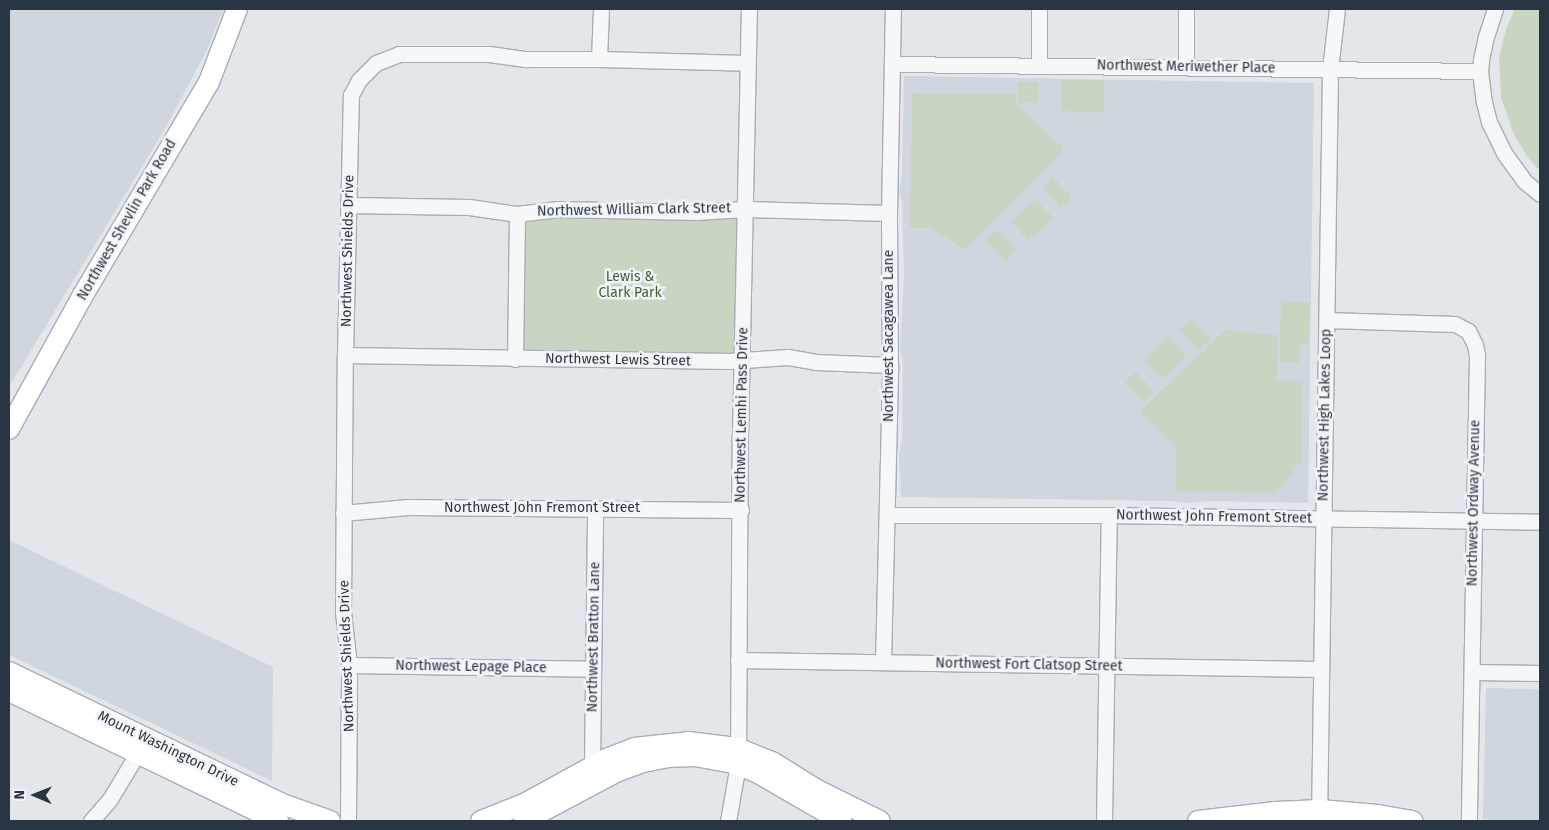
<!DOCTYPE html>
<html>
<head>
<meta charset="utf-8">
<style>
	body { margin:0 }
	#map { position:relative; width:1549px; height:830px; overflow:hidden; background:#e3e7eb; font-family:"Fira Sans",sans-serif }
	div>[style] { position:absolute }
	.built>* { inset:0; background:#d0d6dd }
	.green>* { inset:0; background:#c9d5c3 }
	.roads { filter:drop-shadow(1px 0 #a8aeb6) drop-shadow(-1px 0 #a8aeb6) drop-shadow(0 1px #a8aeb6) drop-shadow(0 -1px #a8aeb6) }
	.minor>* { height:15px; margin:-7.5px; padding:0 7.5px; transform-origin:7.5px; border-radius:7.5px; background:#f6f7f9 }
	.major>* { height:20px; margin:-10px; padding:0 10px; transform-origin:10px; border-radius:10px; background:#fff }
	span { translate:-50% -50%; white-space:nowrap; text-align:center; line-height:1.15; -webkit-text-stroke:5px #f2f5f8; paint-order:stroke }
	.street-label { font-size:14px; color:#2a3544 }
	.park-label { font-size:14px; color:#416037 }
	.frame { position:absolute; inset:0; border:10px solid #2a3544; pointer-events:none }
	.north { position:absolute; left:10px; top:770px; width:50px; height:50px; -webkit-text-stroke:4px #f2f5f8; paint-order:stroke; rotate:271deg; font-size:14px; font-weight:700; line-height:20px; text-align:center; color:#2a3544 }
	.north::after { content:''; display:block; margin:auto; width:18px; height:22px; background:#2a3544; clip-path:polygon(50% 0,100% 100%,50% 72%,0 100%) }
</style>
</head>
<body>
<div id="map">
	<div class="built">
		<div style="clip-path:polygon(9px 9px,223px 9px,207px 50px,166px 127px,9px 387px)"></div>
		<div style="clip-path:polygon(904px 76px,1314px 83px,1308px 503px,1208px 501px,1190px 503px,1170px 501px,901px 497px,899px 456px,902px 440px,903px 360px,900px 350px,904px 273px,902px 202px,899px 191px,902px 176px)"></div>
		<div style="clip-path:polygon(9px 540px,273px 667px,272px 781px,9px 655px)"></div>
		<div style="clip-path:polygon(1486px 688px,1540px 689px,1540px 821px,1495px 821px,1483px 819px)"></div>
	</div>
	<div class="green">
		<div style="clip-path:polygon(1515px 9px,1540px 9px,1540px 171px,1529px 159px,1514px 135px,1501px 97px,1499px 57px,1506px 29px)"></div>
		<div style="clip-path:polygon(1061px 80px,1104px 80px,1104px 112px,1061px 111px)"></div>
		<div style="clip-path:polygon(1018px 82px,1039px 82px,1038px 103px,1018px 103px)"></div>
		<div style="clip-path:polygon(912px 93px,1016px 94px,1016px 103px,1064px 149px,964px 249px,931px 228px,910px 228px)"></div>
		<div style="clip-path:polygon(1053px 177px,1072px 197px,1061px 208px,1042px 188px)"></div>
		<div style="clip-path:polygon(1035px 199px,1053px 217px,1028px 241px,1011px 222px)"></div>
		<div style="clip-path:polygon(745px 209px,742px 361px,515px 359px,517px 214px)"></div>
		<div style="clip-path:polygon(997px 230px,1017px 250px,1006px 261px,986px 241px)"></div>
		<div style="clip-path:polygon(1281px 301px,1310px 302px,1309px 344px,1300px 344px,1300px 363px,1280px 362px)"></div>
		<div style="clip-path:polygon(1191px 319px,1210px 339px,1199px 350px,1180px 329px)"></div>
		<div style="clip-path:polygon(1226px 330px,1278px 335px,1277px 380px,1303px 381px,1302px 460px,1276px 493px,1176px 491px,1176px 448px,1140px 411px)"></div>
		<div style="clip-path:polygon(1168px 337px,1186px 355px,1162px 379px,1144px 361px)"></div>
		<div style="clip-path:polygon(1136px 372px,1155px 392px,1144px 403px,1125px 382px)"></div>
	</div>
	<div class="roads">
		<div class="minor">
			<div style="left:1495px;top:9px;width:28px;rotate:108deg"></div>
			<div style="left:1486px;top:36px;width:25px;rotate:102deg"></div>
			<div style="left:1481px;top:60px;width:11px;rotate:95deg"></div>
			<div style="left:1480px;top:71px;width:31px;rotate:83deg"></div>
			<div style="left:1484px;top:102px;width:21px;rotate:76deg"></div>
			<div style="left:1489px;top:122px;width:34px;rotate:64deg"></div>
			<div style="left:1504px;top:153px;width:34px;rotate:54deg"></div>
			<div style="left:1524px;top:181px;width:21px;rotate:39deg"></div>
			<div style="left:599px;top:59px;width:50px;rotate:-87.7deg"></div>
			<div style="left:892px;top:64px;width:588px;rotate:0.68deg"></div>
			<div style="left:1039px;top:65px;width:56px;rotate:-90deg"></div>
			<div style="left:1186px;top:67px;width:58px;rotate:-90deg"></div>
			<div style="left:349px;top:205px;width:120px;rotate:1deg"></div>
			<div style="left:469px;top:207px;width:49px;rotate:8.3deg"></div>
			<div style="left:517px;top:214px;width:41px;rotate:-7deg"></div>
			<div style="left:558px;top:209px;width:138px;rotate:1.2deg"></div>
			<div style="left:696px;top:212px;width:49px;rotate:-3.5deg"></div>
			<div style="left:745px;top:209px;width:144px;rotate:1.6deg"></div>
			<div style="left:1327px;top:320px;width:128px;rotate:1.8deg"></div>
			<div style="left:1455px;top:324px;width:15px;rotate:28deg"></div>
			<div style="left:1468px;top:331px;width:16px;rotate:63deg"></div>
			<div style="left:1475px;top:345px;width:10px;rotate:79deg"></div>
			<div style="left:1477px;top:355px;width:466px;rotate:91deg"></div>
			<div style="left:345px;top:355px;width:384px;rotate:0.9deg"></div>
			<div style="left:729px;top:361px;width:59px;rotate:-3.9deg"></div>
			<div style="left:788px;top:357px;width:27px;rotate:10deg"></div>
			<div style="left:815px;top:362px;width:75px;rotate:2.3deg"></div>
			<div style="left:515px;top:359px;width:145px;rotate:-89.2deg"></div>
			<div style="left:343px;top:513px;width:65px;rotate:-5.3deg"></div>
			<div style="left:408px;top:507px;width:333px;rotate:0.5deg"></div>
			<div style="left:887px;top:515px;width:222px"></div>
			<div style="left:1109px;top:515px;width:431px;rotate:0.9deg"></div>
			<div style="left:738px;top:660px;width:582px;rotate:0.89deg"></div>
			<div style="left:883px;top:662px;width:297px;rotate:-88.6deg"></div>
			<div style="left:890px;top:365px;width:152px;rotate:-90.4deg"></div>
			<div style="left:889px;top:213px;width:204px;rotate:-88.9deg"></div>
			<div style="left:349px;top:665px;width:244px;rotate:0.9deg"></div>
			<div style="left:1472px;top:672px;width:68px;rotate:0.8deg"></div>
			<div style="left:592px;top:765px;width:256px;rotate:-89.3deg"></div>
			<div style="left:91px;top:821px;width:29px;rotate:-49deg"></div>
			<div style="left:110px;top:799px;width:52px;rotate:-59deg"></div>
			<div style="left:348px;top:821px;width:156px;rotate:-89.6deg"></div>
			<div style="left:349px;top:665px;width:53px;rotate:-96.5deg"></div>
			<div style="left:343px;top:612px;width:257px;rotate:-89.6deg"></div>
			<div style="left:345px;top:355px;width:260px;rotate:-88.7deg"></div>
			<div style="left:351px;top:95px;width:17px;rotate:-62deg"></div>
			<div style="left:359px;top:80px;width:24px;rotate:-45deg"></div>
			<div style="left:376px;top:63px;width:25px;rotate:-21deg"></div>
			<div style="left:399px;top:54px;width:90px"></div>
			<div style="left:489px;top:54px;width:37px;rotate:8deg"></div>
			<div style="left:526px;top:59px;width:73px"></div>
			<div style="left:599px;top:59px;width:148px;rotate:1.5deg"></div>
			<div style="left:728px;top:821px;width:58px;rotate:-80deg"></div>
			<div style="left:738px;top:764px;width:328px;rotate:-89.7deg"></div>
			<div style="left:740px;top:436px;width:427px;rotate:-88.8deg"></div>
			<div style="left:1104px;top:821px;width:306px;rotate:-89.1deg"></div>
			<div style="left:1319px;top:821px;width:752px;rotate:-89.16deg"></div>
			<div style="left:1330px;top:69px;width:60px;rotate:-83.3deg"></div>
		</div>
		<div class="major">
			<div style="left:9px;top:429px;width:153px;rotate:-61.1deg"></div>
			<div style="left:83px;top:295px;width:247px;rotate:-59.4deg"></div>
			<div style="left:209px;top:82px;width:78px;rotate:-69deg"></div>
			<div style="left:9px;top:672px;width:303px;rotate:25.8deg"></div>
			<div style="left:282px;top:804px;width:51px;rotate:19.5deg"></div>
			<div style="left:9px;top:691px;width:299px;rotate:25.8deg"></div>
			<div style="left:481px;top:821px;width:48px;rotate:-21.8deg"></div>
			<div style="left:526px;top:803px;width:91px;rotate:-28.8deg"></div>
			<div style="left:606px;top:759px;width:30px;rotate:-21deg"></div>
			<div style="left:634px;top:748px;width:54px;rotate:-6.3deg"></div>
			<div style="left:688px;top:742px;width:49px;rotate:7deg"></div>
			<div style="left:737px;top:748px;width:38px;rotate:22deg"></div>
			<div style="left:772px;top:762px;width:53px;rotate:31.9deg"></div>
			<div style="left:817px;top:790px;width:70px;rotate:26.2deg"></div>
			<div style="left:524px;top:821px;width:106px;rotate:-28deg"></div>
			<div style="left:618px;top:771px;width:27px;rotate:-20deg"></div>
			<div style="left:643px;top:762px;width:25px;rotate:-11deg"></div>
			<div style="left:668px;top:757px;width:27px;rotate:-2deg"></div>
			<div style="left:695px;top:756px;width:44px;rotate:10.5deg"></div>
			<div style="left:738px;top:764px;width:24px;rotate:24deg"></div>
			<div style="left:760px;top:774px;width:94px;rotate:30.1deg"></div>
			<div style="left:1198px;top:821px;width:78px;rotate:-6.7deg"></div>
			<div style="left:1275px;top:812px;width:45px;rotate:-2.5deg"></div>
			<div style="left:1320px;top:810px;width:58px;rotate:4.9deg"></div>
			<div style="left:1378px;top:815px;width:35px;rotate:10deg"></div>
		</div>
	</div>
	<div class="street-label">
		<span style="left:1186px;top:67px;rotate:1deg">Northwest Meriwether Place</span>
		<span style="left:634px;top:210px;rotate:-1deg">Northwest William Clark Street</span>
		<span style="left:127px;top:220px;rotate:-60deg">Northwest Shevlin Park Road</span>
		<span style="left:348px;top:251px;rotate:-89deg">Northwest Shields Drive</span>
		<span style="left:889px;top:336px;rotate:-90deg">Northwest Sacagawea Lane</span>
		<span style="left:618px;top:360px;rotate:1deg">Northwest Lewis Street</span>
		<span style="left:742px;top:415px;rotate:-89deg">Northwest Lemhi Pass Drive</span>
		<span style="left:1325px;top:415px;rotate:-89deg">Northwest High Lakes Loop</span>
		<span style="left:1474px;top:503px;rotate:-89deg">Northwest Ordway Avenue</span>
		<span style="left:542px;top:508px">Northwest John Fremont Street</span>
		<span style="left:1214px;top:517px;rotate:1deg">Northwest John Fremont Street</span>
		<span style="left:594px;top:637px;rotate:-89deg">Northwest Bratton Lane</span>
		<span style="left:347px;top:656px;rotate:-92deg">Northwest Shields Drive</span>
		<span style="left:1029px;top:665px;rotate:1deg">Northwest Fort Clatsop Street</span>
		<span style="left:471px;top:667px;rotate:1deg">Northwest Lepage Place</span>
		<span style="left:168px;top:749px;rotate:26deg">Mount Washington Drive</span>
	</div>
	<div class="park-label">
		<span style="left:630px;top:285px">Lewis &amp;<br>Clark Park</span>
	</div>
	<div class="frame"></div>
	<div class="north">N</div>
</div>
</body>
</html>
